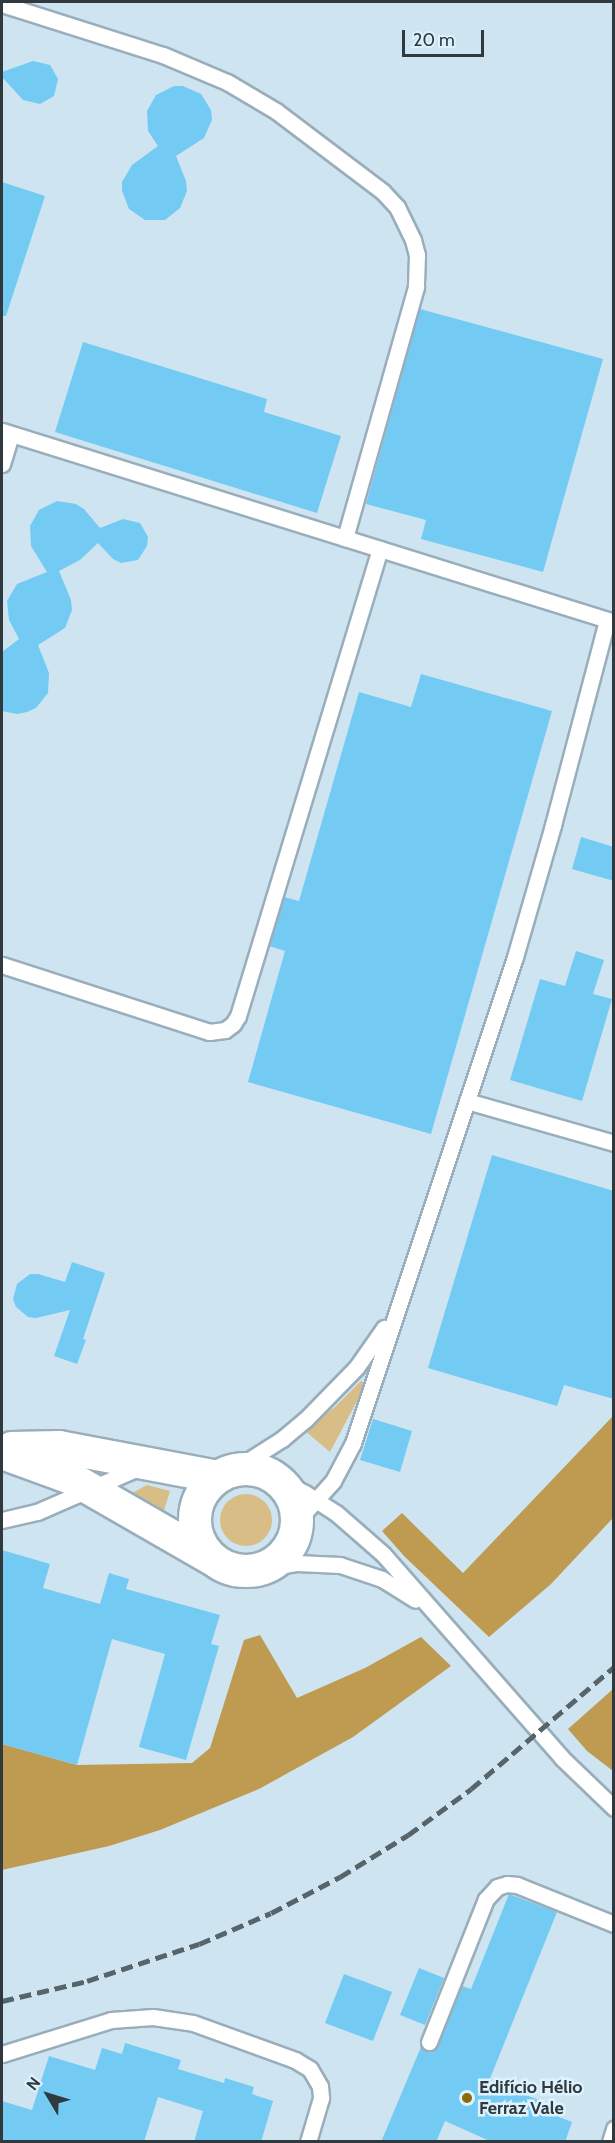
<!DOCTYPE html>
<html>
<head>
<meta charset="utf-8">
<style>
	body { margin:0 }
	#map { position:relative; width:615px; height:2143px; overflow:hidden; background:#cee5f1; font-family:Cabin,sans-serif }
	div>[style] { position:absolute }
	.green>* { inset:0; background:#d8bd86 }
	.round { border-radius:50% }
	.forest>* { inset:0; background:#be9b50 }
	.building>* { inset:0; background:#73caf3 }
	.roads { filter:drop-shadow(2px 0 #99aeba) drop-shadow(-2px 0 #99aeba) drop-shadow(0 2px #99aeba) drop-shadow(0 -2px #99aeba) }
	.lane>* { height:15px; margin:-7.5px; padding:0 7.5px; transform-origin:7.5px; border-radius:7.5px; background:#fff }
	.street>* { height:32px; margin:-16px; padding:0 16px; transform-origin:16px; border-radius:16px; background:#fff }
	.street>.ring { margin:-16px; padding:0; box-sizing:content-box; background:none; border:32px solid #fff; border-radius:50% }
	.rail>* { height:4.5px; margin-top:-2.25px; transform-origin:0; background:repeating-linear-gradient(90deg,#576469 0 12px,transparent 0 18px) }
	.dots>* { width:16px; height:16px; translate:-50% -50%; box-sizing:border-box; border:3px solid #dcf2fe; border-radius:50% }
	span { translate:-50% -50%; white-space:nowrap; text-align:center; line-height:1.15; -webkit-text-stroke:5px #dcf2fe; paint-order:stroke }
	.poi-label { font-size:18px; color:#30393d; font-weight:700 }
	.left { translate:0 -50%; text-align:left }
	.frame { position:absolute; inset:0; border:3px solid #30393d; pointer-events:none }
	.north { position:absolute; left:18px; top:2065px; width:60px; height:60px; -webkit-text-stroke:4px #dcf2fe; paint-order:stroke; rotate:308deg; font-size:16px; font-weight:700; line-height:24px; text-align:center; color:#30393d }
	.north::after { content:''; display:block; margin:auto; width:21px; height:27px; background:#30393d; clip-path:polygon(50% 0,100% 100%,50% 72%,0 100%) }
	.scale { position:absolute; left:402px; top:30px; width:82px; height:27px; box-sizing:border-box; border:3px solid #30393d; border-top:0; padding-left:8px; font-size:18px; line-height:21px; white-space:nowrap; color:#30393d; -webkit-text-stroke:4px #dcf2fe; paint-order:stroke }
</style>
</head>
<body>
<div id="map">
	<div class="green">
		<div style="clip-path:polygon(361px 1381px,366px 1384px,364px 1388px,330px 1452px,304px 1430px,335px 1407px)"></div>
		<div style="clip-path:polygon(147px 1485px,170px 1491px,163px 1514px,132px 1493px)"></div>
		<div class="round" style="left:220px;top:1494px;width:52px;height:52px"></div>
	</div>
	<div class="forest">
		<div style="clip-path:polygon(613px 1416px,613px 1518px,551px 1584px,489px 1637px,404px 1556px,382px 1531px,402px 1513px,463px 1573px)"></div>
		<div style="clip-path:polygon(260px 1635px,297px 1698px,365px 1668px,421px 1637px,451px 1666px,353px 1737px,259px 1789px,160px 1830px,109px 1846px,2px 1870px,2px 1744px,77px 1765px,192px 1763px,210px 1748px,244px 1640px)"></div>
		<div style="clip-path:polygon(613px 1689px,613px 1771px,587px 1751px,568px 1729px)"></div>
	</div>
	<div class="building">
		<div style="clip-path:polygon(33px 61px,50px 65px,58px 79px,54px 96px,40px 104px,23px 100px,2px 77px,2px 72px)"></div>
		<div style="clip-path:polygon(174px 86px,183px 86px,201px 94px,211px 110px,212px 120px,204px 138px,176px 156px,186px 181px,187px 191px,180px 208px,165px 220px,145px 220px,129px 209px,122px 191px,122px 182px,132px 165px,158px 146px,148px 131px,147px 111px,156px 95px)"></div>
		<div style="clip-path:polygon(2px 182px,45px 196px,6px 316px,2px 316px)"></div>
		<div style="clip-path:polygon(420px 309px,603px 359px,543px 572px,421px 539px,426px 520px,366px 504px)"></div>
		<div style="clip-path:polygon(83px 342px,267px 399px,264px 412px,341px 436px,317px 513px,55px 432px)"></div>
		<div style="clip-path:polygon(57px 501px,76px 504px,84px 509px,100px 528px,123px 519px,140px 523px,148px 537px,147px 546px,138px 560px,121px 563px,113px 559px,98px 543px,80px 560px,59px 571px,71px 600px,72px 610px,65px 628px,38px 645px,49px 673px,48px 693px,36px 708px,27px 712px,17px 714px,2px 711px,2px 652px,19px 639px,9px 620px,7px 601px,17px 584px,47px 572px,31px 546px,30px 526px,39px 510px)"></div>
		<div style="clip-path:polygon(421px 674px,552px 711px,431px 1134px,248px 1082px,285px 951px,269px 946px,284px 897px,299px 901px,359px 692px,411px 707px)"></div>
		<div style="clip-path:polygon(581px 837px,614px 847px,614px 881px,572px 869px)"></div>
		<div style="clip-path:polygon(576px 951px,604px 960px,593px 994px,612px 999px,582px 1101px,510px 1080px,540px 979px,565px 986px)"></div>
		<div style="clip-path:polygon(492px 1155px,614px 1191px,614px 1399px,564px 1385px,557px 1406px,428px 1368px)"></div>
		<div style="clip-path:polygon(72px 1262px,105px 1273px,83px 1339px,86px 1340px,77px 1364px,54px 1356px,70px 1310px,36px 1318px,28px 1317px,16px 1307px,13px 1299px,17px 1284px,30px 1274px,38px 1274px,65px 1282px)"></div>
		<div style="clip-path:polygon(373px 1419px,412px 1431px,400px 1472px,360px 1460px)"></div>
		<div style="clip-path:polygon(2px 1550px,50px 1564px,43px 1588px,100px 1604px,109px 1573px,129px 1579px,126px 1589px,220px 1615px,211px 1644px,219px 1646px,186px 1760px,139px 1747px,165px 1654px,112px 1639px,77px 1765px,2px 1744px)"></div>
		<div style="clip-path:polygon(509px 1894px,557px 1912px,489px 2081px,539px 2100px,536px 2108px,572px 2122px,565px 2142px,492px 2142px,445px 2121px,436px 2142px,381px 2142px,421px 2047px,426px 2051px,435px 2049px,462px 1986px,471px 1989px)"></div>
		<div style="clip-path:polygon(419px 1968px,444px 1978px,425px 2025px,400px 2015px)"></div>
		<div style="clip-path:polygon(344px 1974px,392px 1992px,373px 2041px,325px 2023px)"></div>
		<div style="clip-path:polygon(125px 2043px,181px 2060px,178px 2069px,224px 2083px,225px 2078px,254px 2087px,252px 2094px,273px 2101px,261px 2142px,194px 2142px,203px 2111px,158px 2097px,144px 2142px,2px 2142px,2px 2101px,32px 2110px,49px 2056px,95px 2070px,102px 2048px,122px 2054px)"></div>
	</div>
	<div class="roads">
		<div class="lane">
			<div style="left:2px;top:4px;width:169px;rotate:17.6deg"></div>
			<div style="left:163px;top:55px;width:69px;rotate:22.9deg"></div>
			<div style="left:227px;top:82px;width:57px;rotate:30.6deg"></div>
			<div style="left:276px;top:111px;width:134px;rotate:37.1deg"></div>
			<div style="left:383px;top:192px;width:21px;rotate:47deg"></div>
			<div style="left:397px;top:207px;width:37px;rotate:64deg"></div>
			<div style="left:413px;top:240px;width:16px;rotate:75deg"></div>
			<div style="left:417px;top:255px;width:32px;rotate:92deg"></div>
			<div style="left:416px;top:287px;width:261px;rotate:105.8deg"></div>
			<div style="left:2px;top:431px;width:641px;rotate:17.33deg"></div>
			<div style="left:2px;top:464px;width:31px;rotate:-73deg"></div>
			<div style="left:2px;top:965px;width:218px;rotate:17.9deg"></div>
			<div style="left:209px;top:1032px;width:16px;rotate:-7deg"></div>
			<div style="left:225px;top:1030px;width:10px;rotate:-37deg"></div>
			<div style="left:233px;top:1024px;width:9px;rotate:-58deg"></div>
			<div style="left:238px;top:1016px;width:488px;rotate:-73.1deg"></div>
			<div style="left:467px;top:1101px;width:153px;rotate:15.9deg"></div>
			<div style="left:230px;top:1472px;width:62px;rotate:-32.4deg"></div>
			<div style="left:282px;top:1439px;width:30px;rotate:-40deg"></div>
			<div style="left:305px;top:1420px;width:73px;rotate:-45.6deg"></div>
			<div style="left:356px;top:1368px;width:49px;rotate:-55deg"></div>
			<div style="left:271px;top:1475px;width:38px;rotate:28deg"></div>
			<div style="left:305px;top:1493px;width:37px;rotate:33deg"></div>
			<div style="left:336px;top:1513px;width:62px;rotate:41.1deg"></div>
			<div style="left:383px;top:1554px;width:271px;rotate:48.7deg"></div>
			<div style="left:562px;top:1758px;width:72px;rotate:43.9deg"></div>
			<div style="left:2px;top:1520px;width:36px;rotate:-13deg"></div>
			<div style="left:37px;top:1512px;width:110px;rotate:-23.5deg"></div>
			<div style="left:297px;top:1521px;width:54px;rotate:-48deg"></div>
			<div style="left:333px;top:1481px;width:43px;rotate:-62.2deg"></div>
			<div style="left:353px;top:1443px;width:512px;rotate:-71.57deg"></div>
			<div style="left:515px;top:957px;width:137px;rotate:-73.9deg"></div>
			<div style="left:553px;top:825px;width:212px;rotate:-75.2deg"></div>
			<div style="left:255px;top:1570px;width:43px;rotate:-9.5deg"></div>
			<div style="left:297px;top:1563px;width:43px;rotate:2.7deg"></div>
			<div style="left:340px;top:1565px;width:44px;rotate:18.4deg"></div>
			<div style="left:382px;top:1579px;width:39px;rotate:32deg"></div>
			<div style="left:429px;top:2042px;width:154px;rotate:-68.3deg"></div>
			<div style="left:486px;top:1899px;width:16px;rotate:-47deg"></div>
			<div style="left:497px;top:1887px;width:10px;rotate:-17deg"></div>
			<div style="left:507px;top:1884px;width:10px;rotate:6deg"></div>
			<div style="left:517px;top:1885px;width:105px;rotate:21.9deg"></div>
			<div style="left:2px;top:2054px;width:114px;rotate:-17.3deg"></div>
			<div style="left:111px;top:2020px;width:42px;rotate:-4.1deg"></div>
			<div style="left:153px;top:2017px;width:40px;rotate:8.5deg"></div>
			<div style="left:193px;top:2023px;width:109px;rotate:19.9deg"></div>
			<div style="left:295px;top:2060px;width:17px;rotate:31deg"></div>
			<div style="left:310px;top:2069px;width:20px;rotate:60deg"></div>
			<div style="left:320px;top:2086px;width:12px;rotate:85deg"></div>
			<div style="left:321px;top:2098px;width:46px;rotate:106.5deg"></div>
			<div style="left:610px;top:2142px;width:14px;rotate:-73deg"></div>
		</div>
		<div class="street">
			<div style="left:12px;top:1448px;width:47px;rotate:-1.2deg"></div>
			<div style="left:59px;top:1447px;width:162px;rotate:10.7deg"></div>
			<div style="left:2px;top:1453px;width:73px;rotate:19.9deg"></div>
			<div style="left:71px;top:1478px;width:163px;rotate:29.9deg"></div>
			<div class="ring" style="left:195px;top:1469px;width:70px;height:70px"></div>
		</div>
	</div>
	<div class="rail">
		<div style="left:2px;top:2001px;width:87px;rotate:-13.2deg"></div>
		<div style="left:87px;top:1981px;width:118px;rotate:-18.3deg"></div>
		<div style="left:199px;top:1944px;width:78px;rotate:-23.3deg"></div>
		<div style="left:271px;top:1913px;width:78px;rotate:-27.6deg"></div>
		<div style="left:340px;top:1877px;width:80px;rotate:-31.7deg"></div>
		<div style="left:408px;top:1835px;width:78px;rotate:-36.1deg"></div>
		<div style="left:471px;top:1789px;width:188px;rotate:-40.5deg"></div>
	</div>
	<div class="dots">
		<div style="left:467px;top:2098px;background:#8c690a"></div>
	</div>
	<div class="poi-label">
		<span class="left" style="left:479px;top:2098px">Edifício Hélio<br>Ferraz Vale</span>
	</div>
	<div class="frame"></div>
	<div class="north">N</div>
	<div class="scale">20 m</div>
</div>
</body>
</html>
